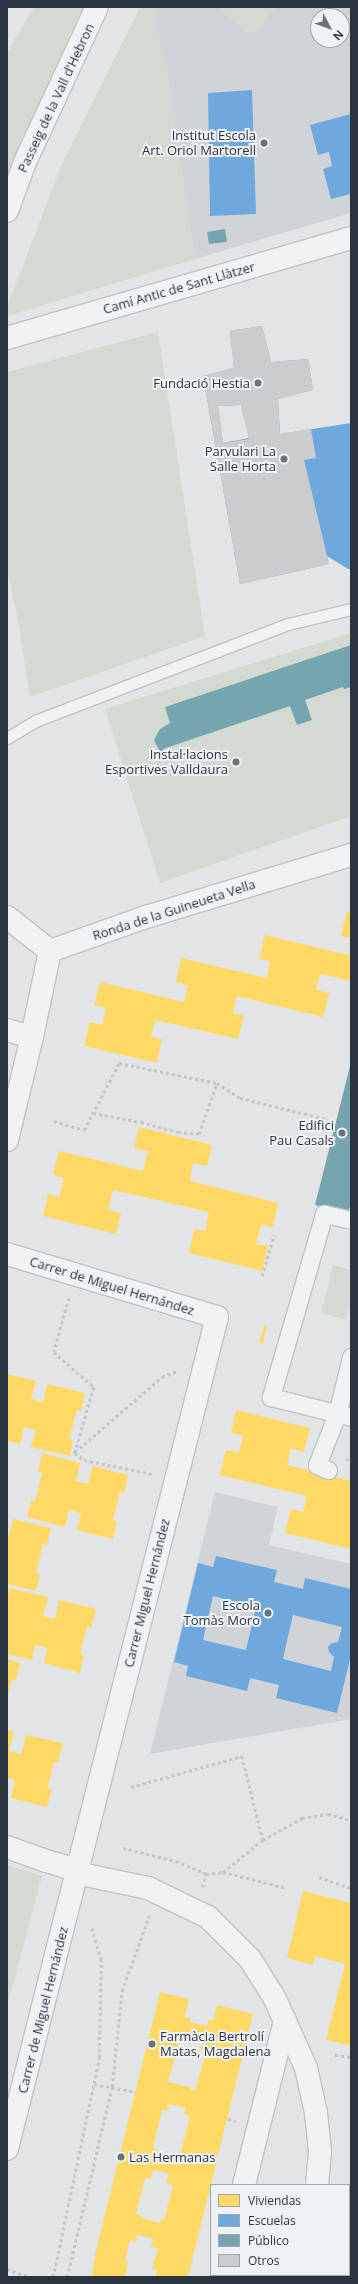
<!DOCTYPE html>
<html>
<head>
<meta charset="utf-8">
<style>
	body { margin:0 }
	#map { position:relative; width:358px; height:2284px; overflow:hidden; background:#e2e4e6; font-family:"Open Sans",sans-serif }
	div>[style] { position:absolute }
	.built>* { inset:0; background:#d0d4d9 }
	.green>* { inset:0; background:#d3dad2 }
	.homes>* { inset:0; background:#ffd966 }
	.schools>* { inset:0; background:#6fa8dc }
	.public>* { inset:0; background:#76a5af }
	.building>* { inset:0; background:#caccce }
	.path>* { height:2.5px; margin-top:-1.25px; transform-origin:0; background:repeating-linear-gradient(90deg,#c3c5c7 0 3px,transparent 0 6px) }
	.roads { filter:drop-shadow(1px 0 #c0c2c4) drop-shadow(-1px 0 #c0c2c4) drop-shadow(0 1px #c0c2c4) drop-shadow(0 -1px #c0c2c4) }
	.service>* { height:11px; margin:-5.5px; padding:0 5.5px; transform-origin:5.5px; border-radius:5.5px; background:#f0f2f3 }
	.pedestrian>* { height:17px; margin:-8.5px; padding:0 8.5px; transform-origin:8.5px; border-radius:8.5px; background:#f0f2f3 }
	.minor>* { height:22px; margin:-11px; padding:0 11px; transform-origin:11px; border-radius:11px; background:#f0f2f3 }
	.tertiary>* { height:22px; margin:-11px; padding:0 11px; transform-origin:11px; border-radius:11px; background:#f0f2f3 }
	.dots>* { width:11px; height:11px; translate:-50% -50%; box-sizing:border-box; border:2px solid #eff2f5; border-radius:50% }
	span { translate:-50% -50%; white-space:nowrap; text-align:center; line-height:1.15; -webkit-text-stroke:4px #eff2f5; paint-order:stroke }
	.street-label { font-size:13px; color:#2a343e }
	.poi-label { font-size:13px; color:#2a343e }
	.right { translate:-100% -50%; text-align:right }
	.left { translate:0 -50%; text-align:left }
	.frame { position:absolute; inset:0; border:8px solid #2a343e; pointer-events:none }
	.legend { position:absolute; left:210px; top:2184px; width:140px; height:92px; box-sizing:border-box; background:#eff2f5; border:1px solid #a0a6ac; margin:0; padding:5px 7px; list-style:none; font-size:12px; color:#2a343e }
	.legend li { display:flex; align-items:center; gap:8px; height:20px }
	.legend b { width:20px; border:1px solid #a0a6ac }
	.north { position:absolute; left:310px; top:8px; width:40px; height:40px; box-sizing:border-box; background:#eff2f5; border:1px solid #a0a6ac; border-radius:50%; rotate:131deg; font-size:11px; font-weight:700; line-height:16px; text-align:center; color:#2a343e }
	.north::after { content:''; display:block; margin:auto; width:14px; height:18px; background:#6a7279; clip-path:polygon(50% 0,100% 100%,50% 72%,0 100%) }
</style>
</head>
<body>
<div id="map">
	<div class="built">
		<div style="clip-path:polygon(evenodd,158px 7px,351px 7px,351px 213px,195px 259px,167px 72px,154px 23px,158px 7px,318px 16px,342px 16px,342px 40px,318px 40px,318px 16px)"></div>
		<div style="clip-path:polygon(215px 1492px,278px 1507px,269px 1545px,351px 1564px,351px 1719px,150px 1754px)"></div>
	</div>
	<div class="green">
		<div style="clip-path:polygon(34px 7px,83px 7px,46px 87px,7px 182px,7px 53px)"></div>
		<div style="clip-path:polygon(140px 7px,158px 7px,154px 24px,167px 72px,195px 259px,7px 316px,7px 307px,62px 164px)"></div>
		<div style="clip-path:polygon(216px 7px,276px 7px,252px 36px)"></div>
		<div style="clip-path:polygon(158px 332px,205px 636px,30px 697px,18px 621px,7px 568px,7px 372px)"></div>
		<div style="clip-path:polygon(351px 633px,351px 816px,160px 883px,105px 709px)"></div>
		<div style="clip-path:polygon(333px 1265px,351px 1270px,351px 1300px,346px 1320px,321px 1313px)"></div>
		<div style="clip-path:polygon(7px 1865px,42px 1876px,7px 2007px)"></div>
	</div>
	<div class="homes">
		<div style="clip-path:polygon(347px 911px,351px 913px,351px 938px,341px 936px)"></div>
		<div style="clip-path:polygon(265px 935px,349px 955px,351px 949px,351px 981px,320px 974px,316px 990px,329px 993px,323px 1017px,237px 996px,233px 1013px,244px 1016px,238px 1039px,155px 1020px,151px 1037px,162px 1039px,157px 1063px,84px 1046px,90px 1022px,102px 1025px,106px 1008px,94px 1005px,100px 982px,184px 1002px,188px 986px,176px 982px,181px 958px,267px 978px,270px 961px,259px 959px)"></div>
		<div style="clip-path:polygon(139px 1127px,212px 1145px,207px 1166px,193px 1163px,190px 1181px,278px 1203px,273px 1227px,261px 1225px,256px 1244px,268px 1246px,262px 1271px,189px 1253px,194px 1229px,205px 1231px,209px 1212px,113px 1190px,108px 1210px,121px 1213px,116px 1234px,43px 1216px,48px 1194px,59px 1197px,64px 1178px,53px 1175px,59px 1151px,143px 1171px,148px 1151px,134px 1148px)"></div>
		<div style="clip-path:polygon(264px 1326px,267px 1326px,263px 1344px,259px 1343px)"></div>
		<div style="clip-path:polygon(7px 1374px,36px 1381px,31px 1399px,43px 1402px,47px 1384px,85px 1393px,81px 1411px,77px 1410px,69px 1439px,73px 1440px,70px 1456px,31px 1447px,36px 1430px,24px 1427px,20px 1444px,7px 1441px)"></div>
		<div style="clip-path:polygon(236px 1410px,310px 1428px,304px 1452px,291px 1448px,287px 1465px,351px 1481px,351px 1549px,285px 1533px,291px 1509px,303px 1512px,307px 1496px,220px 1475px,226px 1450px,239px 1453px,243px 1436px,231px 1433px)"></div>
		<div style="clip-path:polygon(42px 1453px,80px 1463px,76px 1481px,88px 1484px,93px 1466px,128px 1475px,124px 1493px,120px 1492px,113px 1520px,117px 1521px,113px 1539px,77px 1530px,81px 1513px,69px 1510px,65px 1527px,27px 1517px,31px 1501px,35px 1501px,42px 1473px,38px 1472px)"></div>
		<div style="clip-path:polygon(13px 1519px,51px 1528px,47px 1545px,43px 1544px,36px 1573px,40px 1574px,36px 1591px,7px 1584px,7px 1535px,9px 1536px)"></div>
		<div style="clip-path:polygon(9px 1588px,48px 1597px,43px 1616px,55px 1619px,59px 1600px,96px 1609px,91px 1628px,87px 1626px,80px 1654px,84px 1655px,80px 1673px,44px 1663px,47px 1648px,35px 1645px,32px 1660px,7px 1654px,7px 1614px,9px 1606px,7px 1606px,7px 1597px)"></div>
		<div style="clip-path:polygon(7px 1659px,20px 1663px,16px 1680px,12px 1679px,8px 1696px)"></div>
		<div style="clip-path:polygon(7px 1730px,14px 1732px,9px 1751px,21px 1754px,26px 1735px,63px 1743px,58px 1763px,54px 1762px,50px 1779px,47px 1788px,52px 1789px,47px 1807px,11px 1798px,15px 1780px,7px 1778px)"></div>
		<div style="clip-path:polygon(303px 1891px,351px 1903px,351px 2046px,326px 2040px,345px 1964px,315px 1956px,313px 1965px,287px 1958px)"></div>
		<div style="clip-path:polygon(evenodd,160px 1992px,189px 1999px,185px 2017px,191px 2019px,190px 2022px,207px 2026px,208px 2020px,213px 2021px,217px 2005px,253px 2014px,188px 2277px,155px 2277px,157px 2270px,152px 2269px,158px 2248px,151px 2247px,153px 2239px,137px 2235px,136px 2242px,130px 2240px,125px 2262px,128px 2263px,125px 2277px,92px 2277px,95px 2255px,160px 1992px,186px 2038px,203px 2042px,201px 2051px,206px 2052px,195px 2091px,190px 2089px,190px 2087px,168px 2082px,179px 2042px,185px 2043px,186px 2038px,160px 1992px,169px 2104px,186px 2108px,184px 2114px,190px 2116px,180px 2156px,177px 2155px,176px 2158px,157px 2154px,158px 2150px,153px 2148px,162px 2110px,167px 2111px,169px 2104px,160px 1992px,153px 2170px,169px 2174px,166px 2183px,173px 2185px,164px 2220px,161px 2220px,160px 2223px,141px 2218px,142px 2216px,136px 2214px,145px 2178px,151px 2179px,153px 2170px)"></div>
	</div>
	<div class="schools">
		<div style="clip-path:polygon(252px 90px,256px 214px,210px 216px,208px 93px)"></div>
		<div style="clip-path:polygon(351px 114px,351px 194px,331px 199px,323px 169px,332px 166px,329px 152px,318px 155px,310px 125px)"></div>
		<div style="clip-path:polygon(evenodd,262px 326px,271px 362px,308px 359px,313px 390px,278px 399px,280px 434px,351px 423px,351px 569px,348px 569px,327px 556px,329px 564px,240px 584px,203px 376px,234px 368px,230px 331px,262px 326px,241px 405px,249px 438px,223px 443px,218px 406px,241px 405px,262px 326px,268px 485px,270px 485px,277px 531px,254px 532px,246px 489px,268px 485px)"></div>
		<div style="clip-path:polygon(evenodd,216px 1556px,277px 1570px,274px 1582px,303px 1589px,305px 1578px,351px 1589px,351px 1655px,337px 1713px,276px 1698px,279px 1685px,250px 1678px,247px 1691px,186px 1676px,188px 1666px,174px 1662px,198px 1563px,213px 1567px,216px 1556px,213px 1596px,256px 1607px,246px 1650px,203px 1640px,213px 1596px,216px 1556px,293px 1615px,342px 1627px,338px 1642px,332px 1643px,328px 1647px,329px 1652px,334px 1657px,331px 1671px,283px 1659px,293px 1615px)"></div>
	</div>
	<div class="public">
		<div style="clip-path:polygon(225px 229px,227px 242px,209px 244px,207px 232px)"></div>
		<div style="clip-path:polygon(351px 645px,351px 687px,344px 689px,343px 687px,305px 700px,312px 720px,297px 725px,290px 706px,163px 749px,165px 753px,161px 754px,154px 740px,160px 729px,170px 723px,165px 707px)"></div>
		<div style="clip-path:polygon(350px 1066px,351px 1202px,348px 1213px,315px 1205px)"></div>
	</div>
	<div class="building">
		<div style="clip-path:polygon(evenodd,262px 326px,271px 362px,308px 359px,313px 390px,278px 399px,280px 434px,311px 429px,316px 458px,304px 460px,329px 564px,240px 584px,203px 376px,234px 368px,230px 331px,262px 326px,241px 405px,249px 439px,223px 443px,218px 406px,241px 405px)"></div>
	</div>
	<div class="path">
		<div style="left:93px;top:1113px;width:49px;rotate:10.6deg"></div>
		<div style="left:141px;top:1122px;width:38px;rotate:15deg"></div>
		<div style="left:178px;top:1132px;width:21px;rotate:5deg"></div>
		<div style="left:199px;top:1134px;width:54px;rotate:-70.6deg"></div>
		<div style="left:54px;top:1121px;width:31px;rotate:17deg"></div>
		<div style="left:84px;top:1130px;width:76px;rotate:-62.4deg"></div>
		<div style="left:119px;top:1063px;width:100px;rotate:11.5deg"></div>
		<div style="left:217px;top:1083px;width:27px;rotate:33deg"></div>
		<div style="left:240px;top:1098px;width:89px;rotate:13.7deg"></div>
		<div style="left:262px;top:1276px;width:43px;rotate:-73.7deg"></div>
		<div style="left:69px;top:1298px;width:56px;rotate:105.5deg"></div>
		<div style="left:54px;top:1352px;width:53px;rotate:41.2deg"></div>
		<div style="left:94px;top:1387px;width:69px;rotate:106.1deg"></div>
		<div style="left:75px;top:1453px;width:11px;rotate:38deg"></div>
		<div style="left:84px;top:1460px;width:70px;rotate:11.5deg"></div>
		<div style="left:75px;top:1452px;width:115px;rotate:-40.8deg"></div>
		<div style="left:162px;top:1377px;width:18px;rotate:-22deg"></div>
		<div style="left:346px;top:1460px;width:6px;rotate:-31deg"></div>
		<div style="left:131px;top:1787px;width:115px;rotate:-15.6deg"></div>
		<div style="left:242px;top:1756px;width:87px;rotate:76deg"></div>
		<div style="left:123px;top:1848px;width:55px;rotate:13.8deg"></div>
		<div style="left:176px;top:1861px;width:33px;rotate:23deg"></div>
		<div style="left:206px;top:1874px;width:17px;rotate:-7deg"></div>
		<div style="left:223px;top:1872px;width:51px;rotate:-38.7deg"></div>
		<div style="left:263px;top:1840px;width:45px;rotate:-29.4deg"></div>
		<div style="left:302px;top:1818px;width:26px;rotate:-9deg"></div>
		<div style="left:328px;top:1814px;width:24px;rotate:15deg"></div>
		<div style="left:223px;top:1872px;width:66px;rotate:14deg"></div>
		<div style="left:319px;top:1877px;width:34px;rotate:19deg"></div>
		<div style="left:202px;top:1887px;width:14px;rotate:-73deg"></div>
		<div style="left:335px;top:2055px;width:16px;rotate:7deg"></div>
		<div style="left:94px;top:2084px;width:43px;rotate:10.8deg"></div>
		<div style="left:228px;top:2119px;width:8px;rotate:14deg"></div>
		<div style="left:349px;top:2243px;width:4px;rotate:-56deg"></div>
		<div style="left:7px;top:2269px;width:24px;rotate:19deg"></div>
		<div style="left:53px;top:2277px;width:224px;rotate:-78.1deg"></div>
		<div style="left:99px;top:2058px;width:98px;rotate:-88.8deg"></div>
		<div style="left:101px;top:1960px;width:34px;rotate:-107deg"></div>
		<div style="left:67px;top:2277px;width:195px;rotate:-76.7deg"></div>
		<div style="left:112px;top:2087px;width:97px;rotate:-84.1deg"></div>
		<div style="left:122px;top:1991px;width:80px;rotate:-70.2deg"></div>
		<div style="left:331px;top:2277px;width:2px;rotate:-63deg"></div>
	</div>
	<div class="roads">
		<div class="service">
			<div style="left:7px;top:738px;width:33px;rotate:-31deg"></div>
			<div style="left:35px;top:721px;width:271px;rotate:-21deg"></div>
			<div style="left:288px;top:624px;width:65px;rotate:-13.4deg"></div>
		</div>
		<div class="pedestrian">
			<div style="left:351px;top:1220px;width:28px;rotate:-167deg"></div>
			<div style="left:324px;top:1214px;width:191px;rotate:106.2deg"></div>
			<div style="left:271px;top:1397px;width:82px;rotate:14deg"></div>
			<div style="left:328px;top:1470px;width:12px;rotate:-156deg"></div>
			<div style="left:317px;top:1465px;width:55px;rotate:-68.6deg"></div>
			<div style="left:337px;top:1414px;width:59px;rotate:-76.2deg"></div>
		</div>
		<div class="minor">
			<div style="left:7px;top:338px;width:358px;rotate:-16.2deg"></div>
			<div style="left:7px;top:917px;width:55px;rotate:38.3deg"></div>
			<div style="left:50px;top:951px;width:105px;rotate:-19.5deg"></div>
			<div style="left:149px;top:916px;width:211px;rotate:-16.8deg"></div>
			<div style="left:7px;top:1030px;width:26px;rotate:16deg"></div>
			<div style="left:7px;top:1140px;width:106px;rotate:-76.4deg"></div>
			<div style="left:32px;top:1037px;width:88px;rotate:-78.2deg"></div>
			<div style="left:7px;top:1254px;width:219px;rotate:16.7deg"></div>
			<div style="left:217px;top:1317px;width:858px;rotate:104.17deg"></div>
			<div style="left:7px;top:1847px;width:41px;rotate:19.7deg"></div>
			<div style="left:46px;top:1861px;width:33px;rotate:16deg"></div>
			<div style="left:78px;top:1870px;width:5px;rotate:53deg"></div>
			<div style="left:81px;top:1874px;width:68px;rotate:11.8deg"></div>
			<div style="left:148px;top:1888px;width:67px;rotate:25.8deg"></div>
			<div style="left:208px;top:1917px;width:59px;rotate:45deg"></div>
			<div style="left:250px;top:1959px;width:45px;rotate:57.7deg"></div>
			<div style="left:274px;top:1997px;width:78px;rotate:65.7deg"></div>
			<div style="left:306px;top:2068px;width:46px;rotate:77.5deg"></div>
			<div style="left:316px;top:2113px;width:38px;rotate:84deg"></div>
			<div style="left:320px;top:2151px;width:34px;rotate:95deg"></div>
			<div style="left:244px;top:2185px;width:170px;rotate:-76deg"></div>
			<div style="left:222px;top:2277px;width:2px;rotate:-90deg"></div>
			<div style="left:292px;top:2277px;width:2px;rotate:-63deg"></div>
		</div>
		<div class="tertiary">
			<div style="left:7px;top:211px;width:52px;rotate:-69.8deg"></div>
			<div style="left:25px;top:162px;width:171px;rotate:-65.1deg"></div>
		</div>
	</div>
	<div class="dots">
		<div style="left:264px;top:143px;background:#6a7279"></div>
		<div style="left:258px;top:383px;background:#6a7279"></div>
		<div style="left:284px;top:459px;background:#6a7279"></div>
		<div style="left:236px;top:762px;background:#6a7279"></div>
		<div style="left:342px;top:1133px;background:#6a7279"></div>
		<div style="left:268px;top:1613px;background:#6a7279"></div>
		<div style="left:152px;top:2044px;background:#6a7279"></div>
		<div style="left:121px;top:2157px;background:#6a7279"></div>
	</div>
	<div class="street-label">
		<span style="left:56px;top:98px;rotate:-65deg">Passeig de la Vall d'Hebron</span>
		<span style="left:179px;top:288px;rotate:-16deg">Camí Antic de Sant Llàtzer</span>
		<span style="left:174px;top:910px;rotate:-18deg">Ronda de la Guineueta Vella</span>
		<span style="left:112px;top:1286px;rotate:17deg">Carrer de Miguel Hernández</span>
		<span style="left:147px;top:1593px;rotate:-76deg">Carrer Miguel Hernández</span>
		<span style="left:43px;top:2010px;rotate:-76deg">Carrer de Miguel Hernández</span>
	</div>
	<div class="poi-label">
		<span class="right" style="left:256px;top:143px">Institut Escola<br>Art. Oriol Martorell</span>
		<span class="right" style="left:250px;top:383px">Fundació Hestia</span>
		<span class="right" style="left:276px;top:459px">Parvulari La<br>Salle Horta</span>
		<span class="right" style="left:228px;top:762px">Instal·lacions<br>Esportives Valldaura</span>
		<span class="right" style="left:334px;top:1133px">Edifici<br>Pau Casals</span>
		<span class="right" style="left:260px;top:1613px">Escola<br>Tomàs Moro</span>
		<span class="left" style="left:160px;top:2044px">Farmàcia Bertrolí<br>Matas, Magdalena</span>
		<span class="left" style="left:129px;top:2157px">Las Hermanas</span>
	</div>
	<div class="frame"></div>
	<ul class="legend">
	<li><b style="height:11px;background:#ffd966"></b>Viviendas</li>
	<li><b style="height:11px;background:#6fa8dc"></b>Escuelas</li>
	<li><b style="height:11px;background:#76a5af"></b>Público</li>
	<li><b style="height:11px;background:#caccce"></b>Otros</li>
	</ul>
	<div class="north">N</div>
</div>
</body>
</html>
